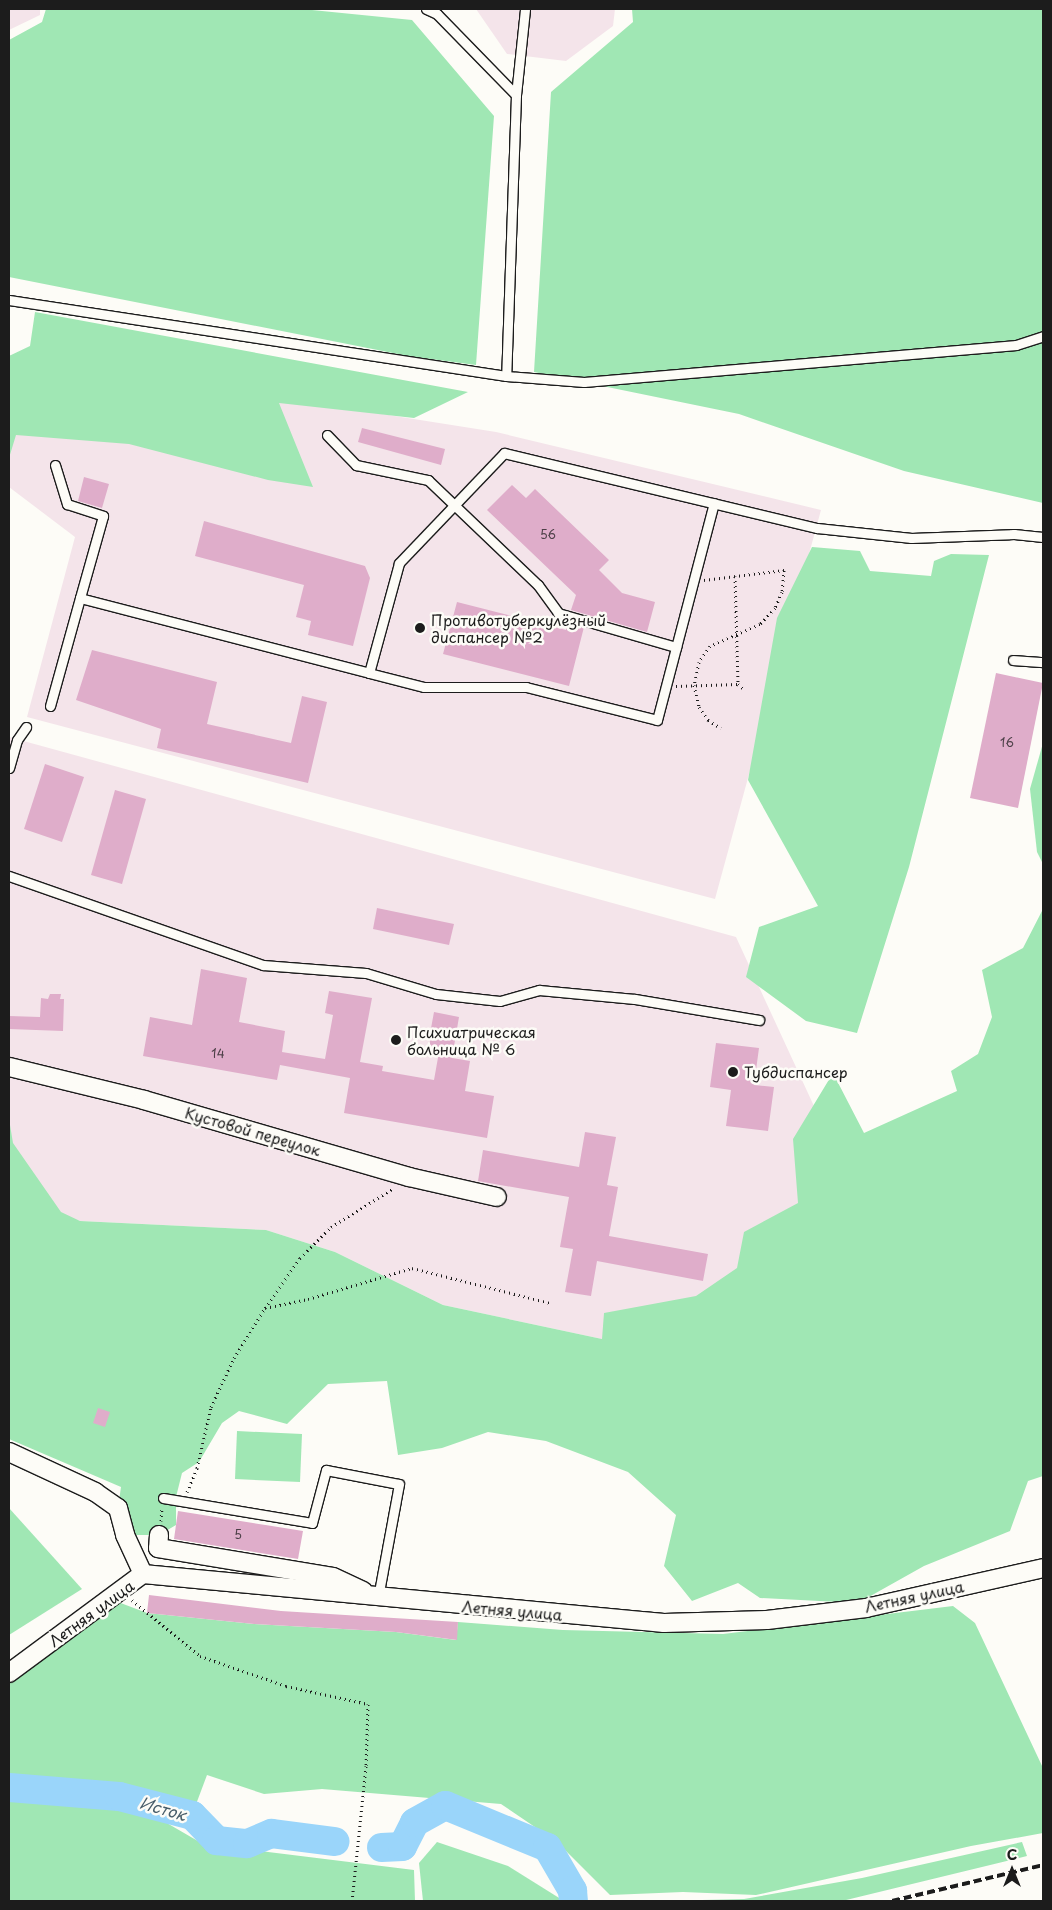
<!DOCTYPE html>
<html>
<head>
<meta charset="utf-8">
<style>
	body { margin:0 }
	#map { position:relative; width:1052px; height:1910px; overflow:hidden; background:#fdfcf7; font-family:"Playpen Sans",sans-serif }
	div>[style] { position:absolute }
	.built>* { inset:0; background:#f4e4ea }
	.green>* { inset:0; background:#a0e7b4 }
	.river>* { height:29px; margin:-14.5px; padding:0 14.5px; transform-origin:14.5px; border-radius:14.5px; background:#9ad5fa }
	.building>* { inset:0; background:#dfadca }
	.path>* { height:3px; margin-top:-1.5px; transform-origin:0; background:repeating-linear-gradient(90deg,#1c1c1c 0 1px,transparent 0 5px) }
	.roads { filter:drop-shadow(1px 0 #1c1c1c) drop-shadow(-1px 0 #1c1c1c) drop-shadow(0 1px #1c1c1c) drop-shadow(0 -1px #1c1c1c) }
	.service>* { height:9px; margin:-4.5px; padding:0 4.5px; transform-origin:4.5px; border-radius:4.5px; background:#fdfcf7 }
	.minor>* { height:18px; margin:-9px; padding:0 9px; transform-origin:9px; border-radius:9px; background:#fdfcf7 }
	.rail>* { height:4px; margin-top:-2px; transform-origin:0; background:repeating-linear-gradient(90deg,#1c1c1c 0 8px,transparent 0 12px) }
	.dots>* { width:14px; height:14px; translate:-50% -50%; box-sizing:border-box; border:2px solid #fdfcf7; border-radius:50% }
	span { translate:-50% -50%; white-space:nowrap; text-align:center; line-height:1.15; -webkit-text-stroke:5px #fdfcf7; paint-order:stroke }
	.number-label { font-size:12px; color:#4d4048 }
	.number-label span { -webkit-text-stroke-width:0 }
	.poi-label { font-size:15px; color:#1c1c1c }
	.left { translate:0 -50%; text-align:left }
	.street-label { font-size:15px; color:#1c1c1c }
	.water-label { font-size:16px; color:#485d6a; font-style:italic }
	.frame { position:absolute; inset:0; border:10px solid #1c1c1c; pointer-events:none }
	.north { position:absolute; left:987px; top:1845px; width:50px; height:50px; -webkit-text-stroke:4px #fdfcf7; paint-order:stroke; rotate:0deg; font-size:14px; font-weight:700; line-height:20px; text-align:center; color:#1c1c1c }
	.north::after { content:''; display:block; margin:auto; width:18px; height:22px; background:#1c1c1c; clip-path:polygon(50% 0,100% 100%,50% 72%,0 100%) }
</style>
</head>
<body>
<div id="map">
	<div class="built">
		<div style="clip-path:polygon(9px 9px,40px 9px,40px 15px,9px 30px)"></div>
		<div style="clip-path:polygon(476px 9px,615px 9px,613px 26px,566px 61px,507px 54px)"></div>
		<div style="clip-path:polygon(9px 355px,496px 432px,821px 510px,715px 899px,27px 717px,75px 537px,9px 487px)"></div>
		<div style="clip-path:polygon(9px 737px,736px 937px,831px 1143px,759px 1414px,602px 1339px,443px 1305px,335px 1252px,266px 1230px,80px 1221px,9px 1200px)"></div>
	</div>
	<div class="green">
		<div style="clip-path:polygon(46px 9px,302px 9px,412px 20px,494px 116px,476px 365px,408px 356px,9px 277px,9px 40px,42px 22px)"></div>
		<div style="clip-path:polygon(632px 9px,1043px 9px,1043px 503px,904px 471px,739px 414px,534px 372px,551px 92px,633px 22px)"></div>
		<div style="clip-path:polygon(35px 312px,468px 392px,414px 418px,279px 403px,313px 487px,268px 480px,129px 444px,16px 435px,9px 458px,9px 356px,30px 346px)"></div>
		<div style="clip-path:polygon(812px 547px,860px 551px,870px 571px,931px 576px,934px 561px,951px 554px,989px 555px,909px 867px,857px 1033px,806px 1021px,746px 977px,759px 927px,818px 906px,748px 780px,777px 618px)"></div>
		<div style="clip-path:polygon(1043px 743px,1043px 864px,1037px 852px,1030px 789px)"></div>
		<div style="clip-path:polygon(1043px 909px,1043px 1476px,1028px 1481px,1010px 1531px,924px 1566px,858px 1603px,760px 1598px,738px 1583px,692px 1601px,664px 1566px,676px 1515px,628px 1472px,546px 1441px,488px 1432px,442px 1448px,398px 1455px,387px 1381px,328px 1384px,287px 1424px,239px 1411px,222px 1423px,199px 1462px,182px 1473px,176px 1497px,176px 1525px,159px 1535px,125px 1535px,118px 1508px,121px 1487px,9px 1439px,9px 1119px,13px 1143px,61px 1212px,80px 1221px,266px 1230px,335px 1252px,443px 1305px,602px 1339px,604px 1313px,696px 1296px,737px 1268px,744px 1232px,798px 1203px,793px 1139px,833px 1073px,864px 1133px,957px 1091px,951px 1071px,978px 1054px,992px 1017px,982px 970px,1023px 948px)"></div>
		<div style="clip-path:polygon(237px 1431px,302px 1434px,300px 1482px,235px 1479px)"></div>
		<div style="clip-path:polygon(9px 1508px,82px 1589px,9px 1635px)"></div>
		<div style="clip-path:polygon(118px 1602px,147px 1613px,254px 1624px,396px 1632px,456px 1640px,458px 1622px,563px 1630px,723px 1634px,953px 1606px,975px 1623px,1043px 1768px,1043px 1833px,971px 1846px,756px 1895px,683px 1892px,610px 1895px,557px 1842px,501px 1804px,322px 1789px,264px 1794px,207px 1775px,192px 1815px,122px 1797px,203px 1844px,414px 1870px,415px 1901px,9px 1901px,9px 1674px,18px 1667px,26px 1672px)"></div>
		<div style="clip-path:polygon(437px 1842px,508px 1866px,564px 1901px,423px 1901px,419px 1863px)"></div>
		<div style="clip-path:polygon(1022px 1842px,1027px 1856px,842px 1901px,659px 1901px,744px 1899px,862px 1878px)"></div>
	</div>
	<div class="river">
		<div style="left:9px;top:1787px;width:110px;rotate:4.7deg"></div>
		<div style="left:119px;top:1796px;width:75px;rotate:14.6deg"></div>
		<div style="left:192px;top:1815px;width:35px;rotate:46deg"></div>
		<div style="left:216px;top:1840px;width:31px;rotate:6deg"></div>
		<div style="left:247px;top:1843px;width:26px;rotate:-23deg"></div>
		<div style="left:271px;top:1833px;width:64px;rotate:7.2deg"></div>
		<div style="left:381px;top:1847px;width:21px;rotate:-3deg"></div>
		<div style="left:402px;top:1846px;width:27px;rotate:-63deg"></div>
		<div style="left:414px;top:1822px;width:35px;rotate:-29deg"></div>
		<div style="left:445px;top:1805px;width:110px;rotate:22.4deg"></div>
		<div style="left:547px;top:1847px;width:50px;rotate:59.8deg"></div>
		<div style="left:572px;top:1890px;width:11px;rotate:85deg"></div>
	</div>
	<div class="building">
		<div style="clip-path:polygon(362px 428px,445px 449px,441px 465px,358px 442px)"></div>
		<div style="clip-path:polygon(84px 477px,109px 484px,102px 508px,78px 501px)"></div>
		<div style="clip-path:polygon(512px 485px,526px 498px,535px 489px,609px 560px,599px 570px,622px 593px,655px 602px,647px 632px,571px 610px,576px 595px,487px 510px)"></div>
		<div style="clip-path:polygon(204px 521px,365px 566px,370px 578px,353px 646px,308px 635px,311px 621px,296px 617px,304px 585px,195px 556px)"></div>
		<div style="clip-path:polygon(457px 602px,566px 630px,568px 622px,584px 627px,569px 686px,443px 654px)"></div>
		<div style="clip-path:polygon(92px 650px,217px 682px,207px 724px,291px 743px,302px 696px,327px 702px,308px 783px,157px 748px,161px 729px,76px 700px)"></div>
		<div style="clip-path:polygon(996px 673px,1043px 683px,1018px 808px,970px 798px)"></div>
		<div style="clip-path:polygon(45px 764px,84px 777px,62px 842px,24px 829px)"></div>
		<div style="clip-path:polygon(115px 790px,146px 799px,122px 884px,91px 875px)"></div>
		<div style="clip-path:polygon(377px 908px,454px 924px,449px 945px,373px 929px)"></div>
		<div style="clip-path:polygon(201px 969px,247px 978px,239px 1022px,285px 1031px,282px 1052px,325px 1059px,333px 1015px,325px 1013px,329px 991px,372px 998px,360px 1062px,383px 1066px,382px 1071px,434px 1080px,439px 1052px,427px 1050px,434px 1012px,459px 1017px,452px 1058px,470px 1061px,465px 1091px,494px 1096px,487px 1138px,344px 1113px,350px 1078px,280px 1065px,277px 1080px,143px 1056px,150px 1017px,192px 1025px)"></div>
		<div style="clip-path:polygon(50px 994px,61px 994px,60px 999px,64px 999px,63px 1031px,9px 1029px,9px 1016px,40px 1017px,41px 998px,48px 999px)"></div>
		<div style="clip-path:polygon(716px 1043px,759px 1048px,754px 1085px,774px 1087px,768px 1131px,726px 1126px,731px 1090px,710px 1087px)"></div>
		<div style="clip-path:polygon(585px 1132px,616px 1137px,607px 1185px,618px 1187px,609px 1236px,708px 1254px,703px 1281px,597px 1261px,591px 1296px,565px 1292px,573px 1249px,560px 1247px,569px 1197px,478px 1181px,483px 1150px,579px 1167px)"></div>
		<div style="clip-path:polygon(98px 1408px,110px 1412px,105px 1427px,93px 1423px)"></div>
		<div style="clip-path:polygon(178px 1511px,303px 1531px,298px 1559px,174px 1539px)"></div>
		<div style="clip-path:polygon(149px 1595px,281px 1611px,458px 1622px,457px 1640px,396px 1632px,254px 1624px,147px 1613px)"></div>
	</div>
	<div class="path">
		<div style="left:735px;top:576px;width:108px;rotate:88.4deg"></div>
		<div style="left:704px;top:580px;width:81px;rotate:-7.1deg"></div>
		<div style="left:784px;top:570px;width:22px;rotate:95deg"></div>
		<div style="left:782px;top:592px;width:17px;rotate:114deg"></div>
		<div style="left:775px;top:608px;width:22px;rotate:133deg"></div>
		<div style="left:760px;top:624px;width:55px;rotate:156.3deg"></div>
		<div style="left:710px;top:646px;width:19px;rotate:125deg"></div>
		<div style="left:699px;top:662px;width:24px;rotate:102deg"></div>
		<div style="left:694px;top:685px;width:23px;rotate:77deg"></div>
		<div style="left:699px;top:707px;width:16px;rotate:55deg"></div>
		<div style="left:708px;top:720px;width:15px;rotate:32deg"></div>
		<div style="left:676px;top:686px;width:62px;rotate:-1.8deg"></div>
		<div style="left:738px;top:684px;width:8px;rotate:40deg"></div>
		<div style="left:265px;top:1308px;width:44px;rotate:-11.8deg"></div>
		<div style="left:308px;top:1299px;width:109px;rotate:-16.6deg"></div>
		<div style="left:412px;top:1268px;width:142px;rotate:14.2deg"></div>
		<div style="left:187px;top:1492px;width:26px;rotate:-67deg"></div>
		<div style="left:197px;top:1468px;width:63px;rotate:-77.1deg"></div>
		<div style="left:211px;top:1407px;width:54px;rotate:-64.9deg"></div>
		<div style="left:234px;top:1358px;width:59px;rotate:-58.2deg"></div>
		<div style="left:265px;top:1308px;width:61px;rotate:-55deg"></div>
		<div style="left:300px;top:1258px;width:44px;rotate:-45deg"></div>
		<div style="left:331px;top:1227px;width:74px;rotate:-31.8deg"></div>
		<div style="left:161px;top:1521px;width:14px;rotate:-86deg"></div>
		<div style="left:132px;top:1600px;width:88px;rotate:39.5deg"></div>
		<div style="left:200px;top:1656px;width:91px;rotate:19.2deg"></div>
		<div style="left:286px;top:1686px;width:84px;rotate:12.4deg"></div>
		<div style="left:368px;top:1704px;width:62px;rotate:91.8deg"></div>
		<div style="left:366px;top:1766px;width:136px;rotate:95.9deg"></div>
	</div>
	<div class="roads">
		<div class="service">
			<div style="left:426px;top:9px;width:12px;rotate:24deg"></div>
			<div style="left:437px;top:14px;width:113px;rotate:45.7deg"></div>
			<div style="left:516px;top:95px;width:281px;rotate:92deg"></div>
			<div style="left:516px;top:95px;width:86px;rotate:-84deg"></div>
			<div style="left:9px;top:300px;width:503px;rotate:8.69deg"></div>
			<div style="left:506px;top:376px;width:78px;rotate:4.4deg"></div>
			<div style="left:584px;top:382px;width:434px;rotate:-4.9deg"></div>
			<div style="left:1016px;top:345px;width:28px;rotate:-18deg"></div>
			<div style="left:327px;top:435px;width:42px;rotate:46deg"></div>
			<div style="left:356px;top:465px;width:74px;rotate:11.8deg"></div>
			<div style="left:428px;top:480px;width:152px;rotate:43.7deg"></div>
			<div style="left:538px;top:585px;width:34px;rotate:54deg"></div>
			<div style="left:558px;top:613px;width:123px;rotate:16.1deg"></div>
			<div style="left:55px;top:465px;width:41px;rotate:72.9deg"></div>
			<div style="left:67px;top:504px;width:38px;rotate:18deg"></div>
			<div style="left:103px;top:516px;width:85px;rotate:105.7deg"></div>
			<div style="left:1013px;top:660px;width:30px;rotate:4deg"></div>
			<div style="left:369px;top:673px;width:57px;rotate:14.3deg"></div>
			<div style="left:424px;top:687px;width:102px"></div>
			<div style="left:526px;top:687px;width:135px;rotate:14.1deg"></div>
			<div style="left:657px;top:720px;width:224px;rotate:-75.3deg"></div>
			<div style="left:50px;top:706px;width:112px;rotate:-74.5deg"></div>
			<div style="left:80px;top:598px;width:299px;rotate:14.5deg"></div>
			<div style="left:369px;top:673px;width:114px;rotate:-74.7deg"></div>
			<div style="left:399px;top:563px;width:152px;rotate:-46.3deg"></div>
			<div style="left:504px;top:453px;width:322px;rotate:13.5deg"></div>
			<div style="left:817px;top:528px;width:95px;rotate:6.1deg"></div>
			<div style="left:911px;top:538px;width:103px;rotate:-2.2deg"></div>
			<div style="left:1014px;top:534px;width:29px;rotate:6deg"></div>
			<div style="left:9px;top:768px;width:29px;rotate:-74deg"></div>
			<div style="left:17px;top:740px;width:16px;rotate:-55deg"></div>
			<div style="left:9px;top:876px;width:269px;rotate:19.3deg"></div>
			<div style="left:263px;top:965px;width:103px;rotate:4.4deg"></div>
			<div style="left:366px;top:973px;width:73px;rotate:16.7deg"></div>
			<div style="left:436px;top:994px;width:64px;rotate:6.2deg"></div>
			<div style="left:500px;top:1001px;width:41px;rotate:-15.8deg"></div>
			<div style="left:539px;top:990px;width:96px;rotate:5.4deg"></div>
			<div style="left:635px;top:999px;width:126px;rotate:9.6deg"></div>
			<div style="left:163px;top:1498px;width:151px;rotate:9.5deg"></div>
			<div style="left:312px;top:1523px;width:55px;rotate:-75.2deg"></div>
			<div style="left:326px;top:1470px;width:74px;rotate:10.9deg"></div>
			<div style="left:399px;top:1484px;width:115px;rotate:100.5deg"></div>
		</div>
		<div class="minor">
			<div style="left:9px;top:1067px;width:139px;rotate:13.7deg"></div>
			<div style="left:144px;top:1100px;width:276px;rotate:16.2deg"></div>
			<div style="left:409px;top:1177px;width:90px;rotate:12.8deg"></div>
			<div style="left:9px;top:1452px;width:95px;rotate:24.9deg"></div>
			<div style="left:95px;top:1492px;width:28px;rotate:35deg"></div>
			<div style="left:118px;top:1508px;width:28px;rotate:75deg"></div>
			<div style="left:125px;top:1535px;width:43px;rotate:65.2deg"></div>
			<div style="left:159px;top:1535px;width:13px;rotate:94deg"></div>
			<div style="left:158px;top:1548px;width:177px;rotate:9.4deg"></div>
			<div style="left:333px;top:1577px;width:33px;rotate:25deg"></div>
			<div style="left:9px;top:1673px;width:167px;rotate:-36.5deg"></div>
			<div style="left:143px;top:1574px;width:523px;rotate:5.37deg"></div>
			<div style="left:664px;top:1623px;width:103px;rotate:-1.7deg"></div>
			<div style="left:767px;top:1620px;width:100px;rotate:-6.9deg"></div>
			<div style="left:866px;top:1608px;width:181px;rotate:-12.7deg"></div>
		</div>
	</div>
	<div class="rail">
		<div style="left:892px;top:1901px;width:155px;rotate:-13.4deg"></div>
	</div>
	<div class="dots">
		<div style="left:420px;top:628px;background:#1c1c1c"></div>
		<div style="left:396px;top:1040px;background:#1c1c1c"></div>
		<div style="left:733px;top:1072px;background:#1c1c1c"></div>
	</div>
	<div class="number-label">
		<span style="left:548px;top:535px">56</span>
		<span style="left:1007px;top:743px">16</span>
		<span style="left:218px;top:1054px">14</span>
		<span style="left:238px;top:1535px">5</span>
	</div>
	<div class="poi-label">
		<span class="left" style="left:431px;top:628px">Противотуберкулёзный<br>диспансер №2</span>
		<span class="left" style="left:407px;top:1040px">Психиатрическая<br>больница № 6</span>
		<span class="left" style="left:744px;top:1072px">Тубдиспансер</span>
	</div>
	<div class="street-label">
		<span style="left:253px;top:1131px;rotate:16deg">Кустовой переулок</span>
		<span style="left:914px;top:1596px;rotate:-12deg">Летняя улица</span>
		<span style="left:512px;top:1610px;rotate:5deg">Летняя улица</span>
		<span style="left:91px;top:1613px;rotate:-36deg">Летняя улица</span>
	</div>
	<div class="water-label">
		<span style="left:163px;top:1808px;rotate:16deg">Исток</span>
	</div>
	<div class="frame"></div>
	<div class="north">С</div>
</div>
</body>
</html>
